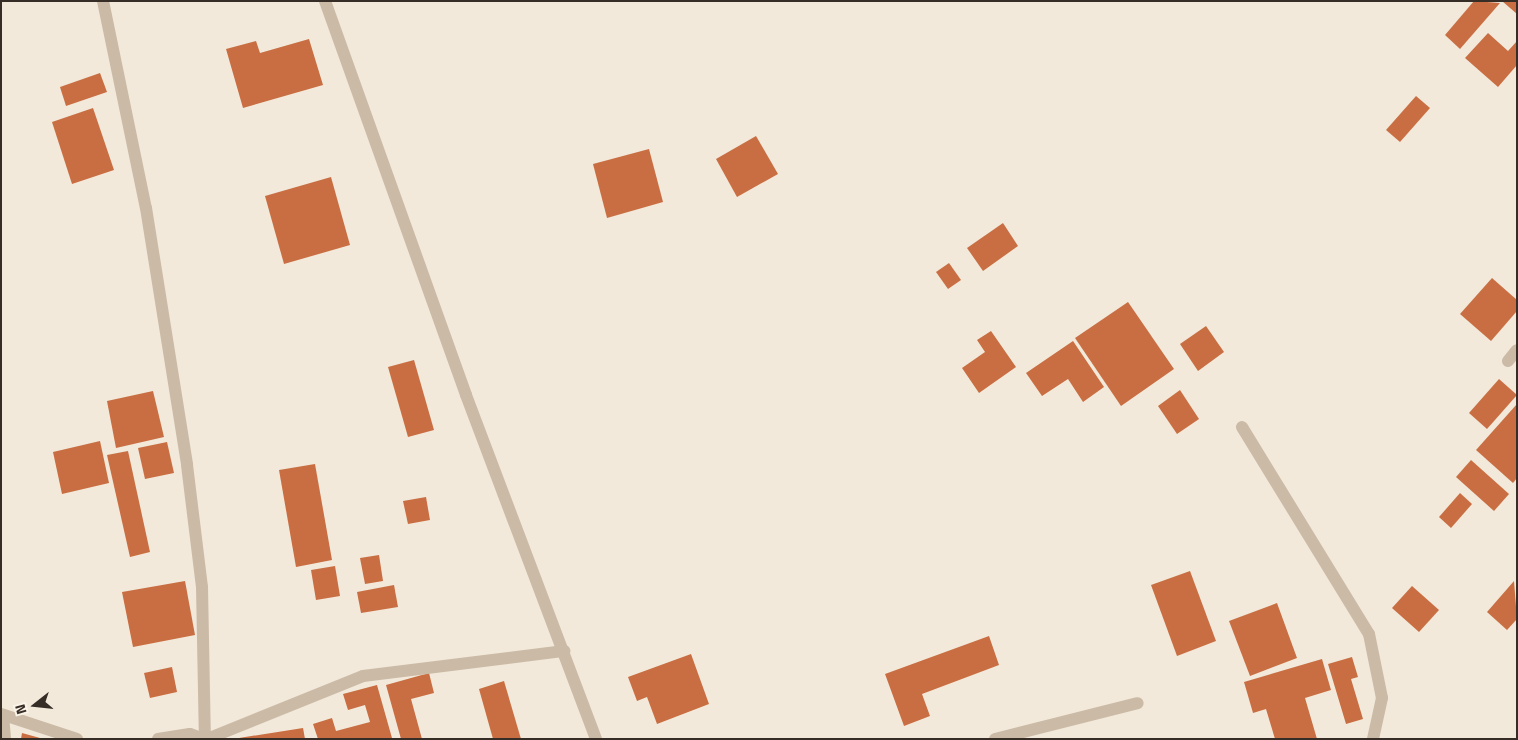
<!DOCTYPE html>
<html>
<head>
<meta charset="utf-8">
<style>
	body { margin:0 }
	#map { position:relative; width:1518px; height:740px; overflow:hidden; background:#f2e9da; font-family:"Titillium Web",sans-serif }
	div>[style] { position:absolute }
	.building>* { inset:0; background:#c96e42 }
	.minor>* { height:12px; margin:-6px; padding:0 6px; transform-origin:6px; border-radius:6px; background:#cbbaa6 }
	span { translate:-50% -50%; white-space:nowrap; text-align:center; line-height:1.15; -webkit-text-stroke:4.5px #faf3e7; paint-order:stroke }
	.frame { position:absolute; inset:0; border:2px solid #362d27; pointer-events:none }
	.north { position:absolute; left:10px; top:680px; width:50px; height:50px; -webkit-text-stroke:4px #faf3e7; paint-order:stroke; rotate:254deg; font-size:14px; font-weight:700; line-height:20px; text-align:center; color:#362d27 }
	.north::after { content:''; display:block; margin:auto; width:18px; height:22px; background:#362d27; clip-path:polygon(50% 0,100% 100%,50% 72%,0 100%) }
</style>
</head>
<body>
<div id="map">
	<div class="building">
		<div style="clip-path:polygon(1474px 1px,1500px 3px,1460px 49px,1445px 35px)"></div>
		<div style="clip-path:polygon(1502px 1px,1517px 1px,1517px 14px)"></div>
		<div style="clip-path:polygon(1488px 33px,1508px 51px,1517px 41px,1517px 65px,1498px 87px,1465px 58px)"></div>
		<div style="clip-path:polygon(309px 39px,323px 85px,243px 108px,226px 49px,256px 41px,260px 53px)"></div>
		<div style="clip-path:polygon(100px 73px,107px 92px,66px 106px,60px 87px)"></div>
		<div style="clip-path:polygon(1416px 96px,1430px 108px,1400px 142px,1386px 130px)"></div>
		<div style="clip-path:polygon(93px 108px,114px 170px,72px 184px,52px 122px)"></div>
		<div style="clip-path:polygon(756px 136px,778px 174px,737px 197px,716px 159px)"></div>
		<div style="clip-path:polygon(649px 149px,663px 202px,607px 218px,593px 164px)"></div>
		<div style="clip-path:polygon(331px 177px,350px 245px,284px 264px,265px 196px)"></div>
		<div style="clip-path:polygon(1003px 223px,1018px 246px,983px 271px,967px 248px)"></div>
		<div style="clip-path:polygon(949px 263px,961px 280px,948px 289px,936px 272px)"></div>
		<div style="clip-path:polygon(1492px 278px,1517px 300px,1517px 311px,1491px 341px,1460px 314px)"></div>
		<div style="clip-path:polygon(1128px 302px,1174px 369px,1121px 406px,1075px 338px)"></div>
		<div style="clip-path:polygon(1206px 326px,1224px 352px,1198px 371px,1180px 344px)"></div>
		<div style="clip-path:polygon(991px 331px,1016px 367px,979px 393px,962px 368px,985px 352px,977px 340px)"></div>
		<div style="clip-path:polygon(1073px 341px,1104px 387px,1083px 402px,1068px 379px,1042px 396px,1026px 373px)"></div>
		<div style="clip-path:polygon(414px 360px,434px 430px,408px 437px,388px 367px)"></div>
		<div style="clip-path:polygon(1499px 379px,1517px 395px,1487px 429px,1469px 413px)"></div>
		<div style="clip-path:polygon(1180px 390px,1199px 419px,1177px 434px,1158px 406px)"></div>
		<div style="clip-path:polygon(153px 391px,164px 437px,116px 448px,107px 401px)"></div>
		<div style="clip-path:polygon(1517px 404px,1517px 478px,1513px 483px,1476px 450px)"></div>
		<div style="clip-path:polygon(100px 441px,109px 483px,62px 494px,53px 452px)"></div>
		<div style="clip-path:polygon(167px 442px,174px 473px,145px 479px,138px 448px)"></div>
		<div style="clip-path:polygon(128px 451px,150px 552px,130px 557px,107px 455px)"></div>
		<div style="clip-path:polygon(1471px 460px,1509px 494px,1494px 511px,1456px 477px)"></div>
		<div style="clip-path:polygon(315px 464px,332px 560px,296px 567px,279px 470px)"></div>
		<div style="clip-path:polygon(1460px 493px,1472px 504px,1451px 528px,1439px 517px)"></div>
		<div style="clip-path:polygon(426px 497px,430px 520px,408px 524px,403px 501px)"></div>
		<div style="clip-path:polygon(379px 555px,383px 581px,365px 584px,360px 558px)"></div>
		<div style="clip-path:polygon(335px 566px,340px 596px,316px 600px,311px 570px)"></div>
		<div style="clip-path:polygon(1190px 571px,1216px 641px,1177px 656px,1151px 585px)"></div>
		<div style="clip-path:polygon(185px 581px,195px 635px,133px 647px,122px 592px)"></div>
		<div style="clip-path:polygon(1514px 581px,1517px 619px,1507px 630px,1487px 612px)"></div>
		<div style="clip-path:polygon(394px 585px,398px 607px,361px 613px,357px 592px)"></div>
		<div style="clip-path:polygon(1412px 586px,1439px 610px,1419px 632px,1392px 608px)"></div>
		<div style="clip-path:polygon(1277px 603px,1297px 658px,1250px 676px,1229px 621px)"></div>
		<div style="clip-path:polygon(989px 636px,999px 665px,922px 694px,930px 716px,904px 726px,885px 674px)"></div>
		<div style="clip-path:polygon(691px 654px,709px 704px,657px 724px,647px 697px,637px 701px,628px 677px)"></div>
		<div style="clip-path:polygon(1352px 657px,1358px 677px,1351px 679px,1363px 719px,1346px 724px,1328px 664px)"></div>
		<div style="clip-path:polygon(1322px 659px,1331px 690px,1305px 698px,1317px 739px,1275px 739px,1266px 709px,1253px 713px,1244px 682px)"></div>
		<div style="clip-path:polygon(172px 667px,177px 692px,150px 698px,144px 673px)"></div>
		<div style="clip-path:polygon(429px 673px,434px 693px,411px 699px,422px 739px,401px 739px,386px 685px)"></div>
		<div style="clip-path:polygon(504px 681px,521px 739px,493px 739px,479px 689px)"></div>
		<div style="clip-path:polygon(377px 685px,392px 738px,318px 739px,313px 724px,332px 718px,336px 731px,370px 722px,365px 705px,348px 710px,343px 694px)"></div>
		<div style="clip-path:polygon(303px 728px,305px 739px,239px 739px,239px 738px)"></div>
		<div style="clip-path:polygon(22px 733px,40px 738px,40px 739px,21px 739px)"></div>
	</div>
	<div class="minor">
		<div style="left:103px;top:1px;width:211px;rotate:78.3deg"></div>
		<div style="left:146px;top:208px;width:260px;rotate:80.9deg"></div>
		<div style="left:187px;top:465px;width:123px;rotate:83deg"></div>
		<div style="left:202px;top:587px;width:152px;rotate:88.9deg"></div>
		<div style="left:325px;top:1px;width:418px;rotate:70.3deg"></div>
		<div style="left:466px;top:395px;width:368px;rotate:69.3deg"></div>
		<div style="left:1508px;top:361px;width:14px;rotate:-51deg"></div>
		<div style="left:1242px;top:427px;width:243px;rotate:58.5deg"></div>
		<div style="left:1369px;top:634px;width:65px;rotate:78.5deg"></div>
		<div style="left:1382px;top:698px;width:42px;rotate:102.4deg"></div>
		<div style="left:1px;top:714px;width:80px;rotate:18.2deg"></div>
		<div style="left:3px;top:715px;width:24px;rotate:85deg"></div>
		<div style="left:158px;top:739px;width:32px;rotate:-9deg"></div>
		<div style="left:190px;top:734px;width:15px;rotate:20deg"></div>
		<div style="left:207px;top:739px;width:168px;rotate:-22deg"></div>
		<div style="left:363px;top:676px;width:203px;rotate:-7.1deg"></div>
		<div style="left:995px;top:739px;width:147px;rotate:-14.1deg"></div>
	</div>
	<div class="frame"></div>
	<div class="north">N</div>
</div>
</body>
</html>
